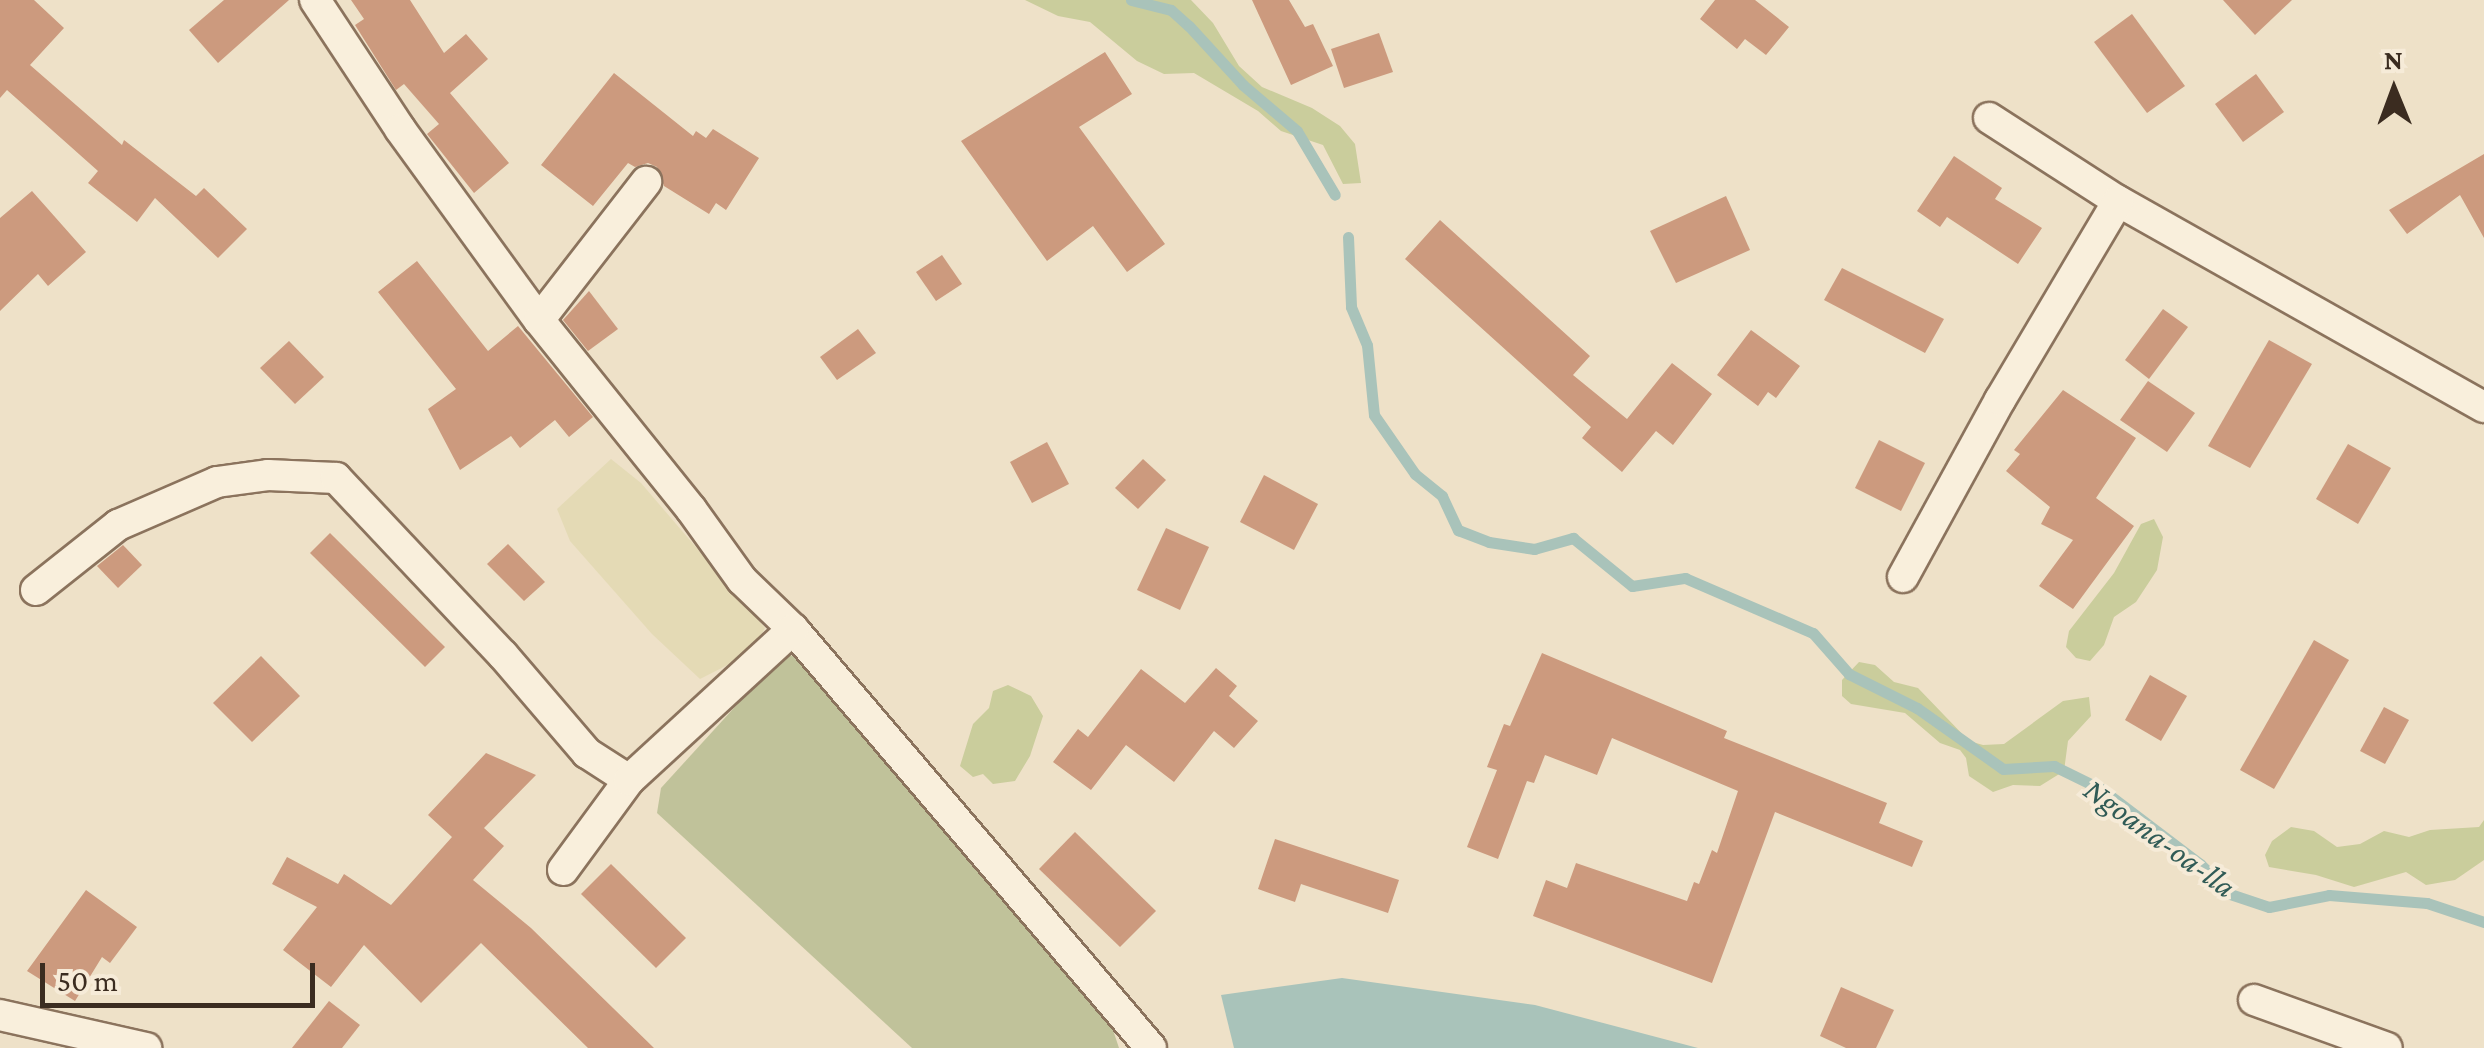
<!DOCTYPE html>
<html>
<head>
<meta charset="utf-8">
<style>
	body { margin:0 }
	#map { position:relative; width:2484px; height:1048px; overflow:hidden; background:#eee1c8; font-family:"Crimson Pro",serif }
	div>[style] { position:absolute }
	.farmland>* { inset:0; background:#e4dab5 }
	.green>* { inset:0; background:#cacd9c }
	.cemetery>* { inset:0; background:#c0c29a }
	.water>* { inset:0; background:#a9c3ba }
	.stream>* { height:11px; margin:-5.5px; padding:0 5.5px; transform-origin:5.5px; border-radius:5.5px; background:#a9c3ba }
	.building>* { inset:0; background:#cc9a7e }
	.roads { filter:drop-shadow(2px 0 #8b735d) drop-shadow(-2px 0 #8b735d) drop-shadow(0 2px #8b735d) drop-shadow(0 -2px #8b735d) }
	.minor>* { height:30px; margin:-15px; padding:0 15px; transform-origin:15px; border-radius:15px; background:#f9efdc }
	span { translate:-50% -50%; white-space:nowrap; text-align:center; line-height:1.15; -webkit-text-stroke:8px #f6ebd8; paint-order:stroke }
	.water-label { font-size:32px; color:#305b56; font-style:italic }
	.north { position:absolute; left:2344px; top:40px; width:100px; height:100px; -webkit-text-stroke:8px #f6ebd8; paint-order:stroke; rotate:359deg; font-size:28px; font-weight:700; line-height:40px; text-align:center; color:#3b2c20 }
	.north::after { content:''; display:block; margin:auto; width:35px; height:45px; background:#3b2c20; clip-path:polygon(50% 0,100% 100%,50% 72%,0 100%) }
	.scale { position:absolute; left:40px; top:963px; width:275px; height:45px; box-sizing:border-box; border:5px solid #3b2c20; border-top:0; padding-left:12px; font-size:30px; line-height:35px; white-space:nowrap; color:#3b2c20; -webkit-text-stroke:8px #f6ebd8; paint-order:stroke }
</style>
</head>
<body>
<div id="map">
	<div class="farmland">
		<div style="clip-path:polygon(611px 459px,641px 483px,765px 628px,751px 653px,700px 679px,652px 634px,570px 541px,557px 509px)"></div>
	</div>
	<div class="green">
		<div style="clip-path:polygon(1025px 0,1191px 0,1213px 23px,1239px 66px,1262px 87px,1312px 108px,1340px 126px,1355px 144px,1361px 183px,1343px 184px,1323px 145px,1281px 131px,1258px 111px,1194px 73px,1164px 74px,1137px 61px,1090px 22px,1058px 16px)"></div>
		<div style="clip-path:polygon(2154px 519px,2163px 537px,2157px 570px,2136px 602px,2114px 617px,2104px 645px,2090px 661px,2076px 658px,2066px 647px,2069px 631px,2114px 573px,2141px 524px)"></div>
		<div style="clip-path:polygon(1859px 662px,1875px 665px,1894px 682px,1918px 688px,1969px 741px,1983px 745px,2004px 744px,2063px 701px,2089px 697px,2091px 716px,2068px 741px,2064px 771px,2040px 786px,2013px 785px,1993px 792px,1969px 776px,1966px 758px,1960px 750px,1940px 743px,1905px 713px,1851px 704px,1842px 696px,1842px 680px)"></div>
		<div style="clip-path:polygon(1008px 685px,1031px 696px,1043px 716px,1030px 756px,1015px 781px,993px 784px,983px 774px,973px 777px,960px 766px,973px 724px,989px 708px,993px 691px)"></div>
		<div style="clip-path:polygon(2484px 820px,2484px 860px,2455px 880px,2426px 885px,2406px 872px,2354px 887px,2316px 875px,2269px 867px,2265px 855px,2272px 841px,2291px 827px,2314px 831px,2337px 847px,2360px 844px,2384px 831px,2409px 837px,2430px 830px,2479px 827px)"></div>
	</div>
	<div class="cemetery">
		<div style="clip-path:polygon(784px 653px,795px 657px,1111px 1024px,1119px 1048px,912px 1048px,657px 813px,661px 788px)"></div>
	</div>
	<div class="water">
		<div style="clip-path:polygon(1342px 978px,1535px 1005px,1698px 1048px,1234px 1048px,1221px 995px)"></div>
	</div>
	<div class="stream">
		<div style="left:1131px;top:0;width:41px;rotate:14deg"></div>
		<div style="left:1171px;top:10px;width:24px;rotate:42deg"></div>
		<div style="left:1189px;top:26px;width:80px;rotate:47.5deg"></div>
		<div style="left:1243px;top:85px;width:71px;rotate:40.4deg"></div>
		<div style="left:1297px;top:131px;width:74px;rotate:59.3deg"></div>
		<div style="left:1348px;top:237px;width:70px;rotate:87.5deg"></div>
		<div style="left:1351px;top:307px;width:41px;rotate:67.2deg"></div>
		<div style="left:1367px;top:345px;width:70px;rotate:84.3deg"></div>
		<div style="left:1374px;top:415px;width:72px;rotate:55.2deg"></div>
		<div style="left:1415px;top:474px;width:35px;rotate:39deg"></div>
		<div style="left:1442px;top:496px;width:38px;rotate:65deg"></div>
		<div style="left:1458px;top:530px;width:33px;rotate:21deg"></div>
		<div style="left:1489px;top:542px;width:46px;rotate:8.8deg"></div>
		<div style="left:1534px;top:549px;width:41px;rotate:-15.8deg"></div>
		<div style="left:1573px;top:538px;width:76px;rotate:39.1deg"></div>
		<div style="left:1632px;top:586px;width:54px;rotate:-8.6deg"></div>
		<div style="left:1685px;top:578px;width:139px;rotate:23.3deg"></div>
		<div style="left:1813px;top:633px;width:55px;rotate:48.7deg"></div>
		<div style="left:1849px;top:674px;width:76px;rotate:26.6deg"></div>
		<div style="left:1917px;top:708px;width:105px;rotate:35.3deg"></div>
		<div style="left:2003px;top:769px;width:51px;rotate:-3.4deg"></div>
		<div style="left:2054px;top:766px;width:52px;rotate:26.1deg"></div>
		<div style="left:2101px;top:789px;width:124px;rotate:37.1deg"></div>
		<div style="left:2200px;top:864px;width:42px;rotate:45deg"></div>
		<div style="left:2230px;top:894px;width:41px;rotate:18.4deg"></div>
		<div style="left:2269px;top:907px;width:61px;rotate:-11.3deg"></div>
		<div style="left:2329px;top:895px;width:98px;rotate:4.7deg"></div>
		<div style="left:2427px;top:903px;width:60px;rotate:18.4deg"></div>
	</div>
	<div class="building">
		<div style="clip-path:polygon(0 0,34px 0,64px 28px,30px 65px,122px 145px,124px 140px,196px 196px,204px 188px,247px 229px,218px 258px,155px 198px,137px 222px,88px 183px,98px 171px,7px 90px,0 98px)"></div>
		<div style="clip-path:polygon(224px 0,289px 0,218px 63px,189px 30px)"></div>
		<div style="clip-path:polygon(351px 0,410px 0,444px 53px,466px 34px,488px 59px,450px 93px,509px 163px,474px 193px,427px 134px,439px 124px,404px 84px,396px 90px,355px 25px,364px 19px)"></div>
		<div style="clip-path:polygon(1252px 0,1289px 0,1305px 27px,1313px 24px,1333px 66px,1291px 85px)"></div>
		<div style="clip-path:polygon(1715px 0,1755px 0,1789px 27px,1766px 55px,1745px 39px,1737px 49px,1700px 19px)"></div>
		<div style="clip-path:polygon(2223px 0,2292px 0,2255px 35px)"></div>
		<div style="clip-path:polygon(2132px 14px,2185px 86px,2147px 113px,2094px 42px)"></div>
		<div style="clip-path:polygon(1379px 33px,1393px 72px,1344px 88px,1331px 49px)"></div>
		<div style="clip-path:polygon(1105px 52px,1132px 94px,1079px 127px,1165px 244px,1127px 272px,1093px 226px,1047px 261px,961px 141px)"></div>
		<div style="clip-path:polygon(614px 73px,693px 136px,696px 131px,706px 138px,713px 129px,759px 158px,726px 210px,716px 203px,709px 214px,664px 186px,657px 167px,648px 163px,635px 167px,628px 163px,593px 206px,541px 165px)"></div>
		<div style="clip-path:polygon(2256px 74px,2284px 112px,2243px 142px,2215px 104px)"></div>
		<div style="clip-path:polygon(2484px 154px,2484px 238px,2460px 195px,2407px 234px,2389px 210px)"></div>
		<div style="clip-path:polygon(1954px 156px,2002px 188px,1995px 199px,2042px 228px,2018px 264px,1947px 217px,1940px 227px,1917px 211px)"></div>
		<div style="clip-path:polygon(32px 191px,86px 252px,48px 286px,38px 274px,0 311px,0 218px)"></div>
		<div style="clip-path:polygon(1726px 196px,1750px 250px,1676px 283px,1650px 231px)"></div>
		<div style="clip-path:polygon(1440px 220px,1590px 356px,1573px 375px,1627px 419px,1672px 363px,1712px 394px,1673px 445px,1656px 431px,1622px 472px,1582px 438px,1591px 427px,1405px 259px)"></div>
		<div style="clip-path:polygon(942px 255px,962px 284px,936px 301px,916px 272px)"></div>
		<div style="clip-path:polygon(417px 261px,488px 351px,518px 326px,593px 417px,569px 437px,555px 420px,520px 448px,511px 436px,460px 470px,428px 409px,456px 389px,378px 292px)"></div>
		<div style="clip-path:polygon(1842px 268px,1944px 319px,1925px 353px,1824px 300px)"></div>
		<div style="clip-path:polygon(589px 291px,618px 329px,588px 351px,563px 320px)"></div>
		<div style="clip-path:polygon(2163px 309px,2188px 327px,2149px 379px,2125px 360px)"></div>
		<div style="clip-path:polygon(858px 329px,876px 353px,837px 380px,820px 357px)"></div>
		<div style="clip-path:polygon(1751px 330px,1800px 366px,1776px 398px,1768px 392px,1758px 406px,1717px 375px)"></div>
		<div style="clip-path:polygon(2269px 340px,2312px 364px,2250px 468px,2208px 446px)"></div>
		<div style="clip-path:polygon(289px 341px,324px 377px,295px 404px,260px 368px)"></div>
		<div style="clip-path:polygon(2148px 381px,2195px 413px,2167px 452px,2120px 420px)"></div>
		<div style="clip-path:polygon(2063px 390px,2136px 438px,2096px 498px,2134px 526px,2073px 609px,2039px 586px,2073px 540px,2041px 524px,2050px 507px,2006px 471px,2020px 454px,2014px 450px)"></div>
		<div style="clip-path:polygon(1879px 440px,1925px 463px,1901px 511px,1855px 488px)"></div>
		<div style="clip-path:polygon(1047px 442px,1069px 484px,1032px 503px,1010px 462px)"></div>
		<div style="clip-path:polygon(2348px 444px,2391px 468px,2358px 524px,2316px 499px)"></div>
		<div style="clip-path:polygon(1143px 459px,1166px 480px,1138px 509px,1115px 488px)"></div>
		<div style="clip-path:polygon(1264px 475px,1318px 504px,1294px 550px,1240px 522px)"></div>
		<div style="clip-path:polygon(1166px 528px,1209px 547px,1180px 610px,1137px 590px)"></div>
		<div style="clip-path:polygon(330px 533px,445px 647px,425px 667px,310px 553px)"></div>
		<div style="clip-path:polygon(508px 544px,545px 582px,524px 601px,487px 564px)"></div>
		<div style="clip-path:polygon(123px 545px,142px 565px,118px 588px,97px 566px)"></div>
		<div style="clip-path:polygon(2314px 640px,2349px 660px,2274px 789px,2240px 770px)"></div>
		<div style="clip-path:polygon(1542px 653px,1727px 731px,1724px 738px,1887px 803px,1879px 823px,1923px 841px,1912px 867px,1775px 812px,1712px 983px,1533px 916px,1546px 880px,1567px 888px,1576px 863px,1687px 901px,1694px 882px,1699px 884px,1712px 850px,1717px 853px,1738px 791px,1612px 738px,1597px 775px,1545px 755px,1534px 783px,1527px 781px,1498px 859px,1467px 847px,1497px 770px,1487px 767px,1504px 724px,1510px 726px)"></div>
		<div style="clip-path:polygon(261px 656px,300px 696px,252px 742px,213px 703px)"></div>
		<div style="clip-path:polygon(1216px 668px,1237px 686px,1229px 696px,1258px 721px,1234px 748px,1214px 731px,1174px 782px,1126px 745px,1091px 790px,1053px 762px,1078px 729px,1088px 737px,1141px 669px,1185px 703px)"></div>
		<div style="clip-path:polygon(2150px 675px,2187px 696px,2161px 741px,2125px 720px)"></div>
		<div style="clip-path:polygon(2384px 707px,2409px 720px,2385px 764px,2360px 751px)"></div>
		<div style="clip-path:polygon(486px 753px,536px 775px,484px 828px,504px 846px,473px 880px,531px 928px,654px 1048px,588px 1048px,481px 943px,421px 1003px,364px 945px,331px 987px,283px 950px,317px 907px,272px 884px,287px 857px,338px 884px,344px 874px,391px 905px,452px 837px,428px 815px)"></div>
		<div style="clip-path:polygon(1075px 832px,1156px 911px,1120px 947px,1039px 869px)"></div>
		<div style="clip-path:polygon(1275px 839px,1399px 880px,1388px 913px,1301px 884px,1295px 902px,1258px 889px)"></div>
		<div style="clip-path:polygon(611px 864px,686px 938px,656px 968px,581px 894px)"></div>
		<div style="clip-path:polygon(86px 890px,137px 927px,110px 963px,102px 957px,75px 1001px,27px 971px)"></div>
		<div style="clip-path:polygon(1841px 987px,1894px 1010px,1876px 1048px,1846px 1048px,1820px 1036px)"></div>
		<div style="clip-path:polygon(329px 1001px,360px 1025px,342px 1048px,292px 1048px)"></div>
	</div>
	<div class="roads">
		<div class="minor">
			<div style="left:315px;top:0;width:154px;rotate:56.6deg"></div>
			<div style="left:400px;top:129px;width:236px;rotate:54deg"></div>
			<div style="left:539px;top:320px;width:243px;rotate:51.2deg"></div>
			<div style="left:691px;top:509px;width:87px;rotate:54.3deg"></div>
			<div style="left:742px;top:580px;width:71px;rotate:43.9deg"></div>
			<div style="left:793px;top:629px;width:551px;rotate:49.49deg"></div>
			<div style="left:1989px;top:118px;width:153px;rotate:32.8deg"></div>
			<div style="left:2118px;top:201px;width:420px;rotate:29.4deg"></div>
			<div style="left:539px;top:320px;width:175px;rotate:-52.2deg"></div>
			<div style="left:1903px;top:577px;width:202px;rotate:-61.3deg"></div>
			<div style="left:2000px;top:400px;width:231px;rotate:-59.3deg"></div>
			<div style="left:36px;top:590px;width:105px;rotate:-38.4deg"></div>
			<div style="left:118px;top:525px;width:108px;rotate:-23.5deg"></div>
			<div style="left:217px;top:482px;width:51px;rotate:-7.8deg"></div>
			<div style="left:268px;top:475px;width:68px;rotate:2.5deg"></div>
			<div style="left:336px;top:478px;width:243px;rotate:46.7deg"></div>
			<div style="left:503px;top:655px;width:129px;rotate:49.4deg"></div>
			<div style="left:587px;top:753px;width:50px;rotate:32.7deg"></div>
			<div style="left:563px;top:870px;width:112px;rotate:-53.7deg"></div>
			<div style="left:629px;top:780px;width:223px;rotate:-42.6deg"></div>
			<div style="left:2254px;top:1000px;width:141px;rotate:19.8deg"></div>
			<div style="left:0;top:1015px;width:150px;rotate:12.7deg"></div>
		</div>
	</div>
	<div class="water-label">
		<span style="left:2160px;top:838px;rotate:36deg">Ngoana-oa-lla</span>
	</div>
	<div class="north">N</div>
	<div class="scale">50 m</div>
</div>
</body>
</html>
